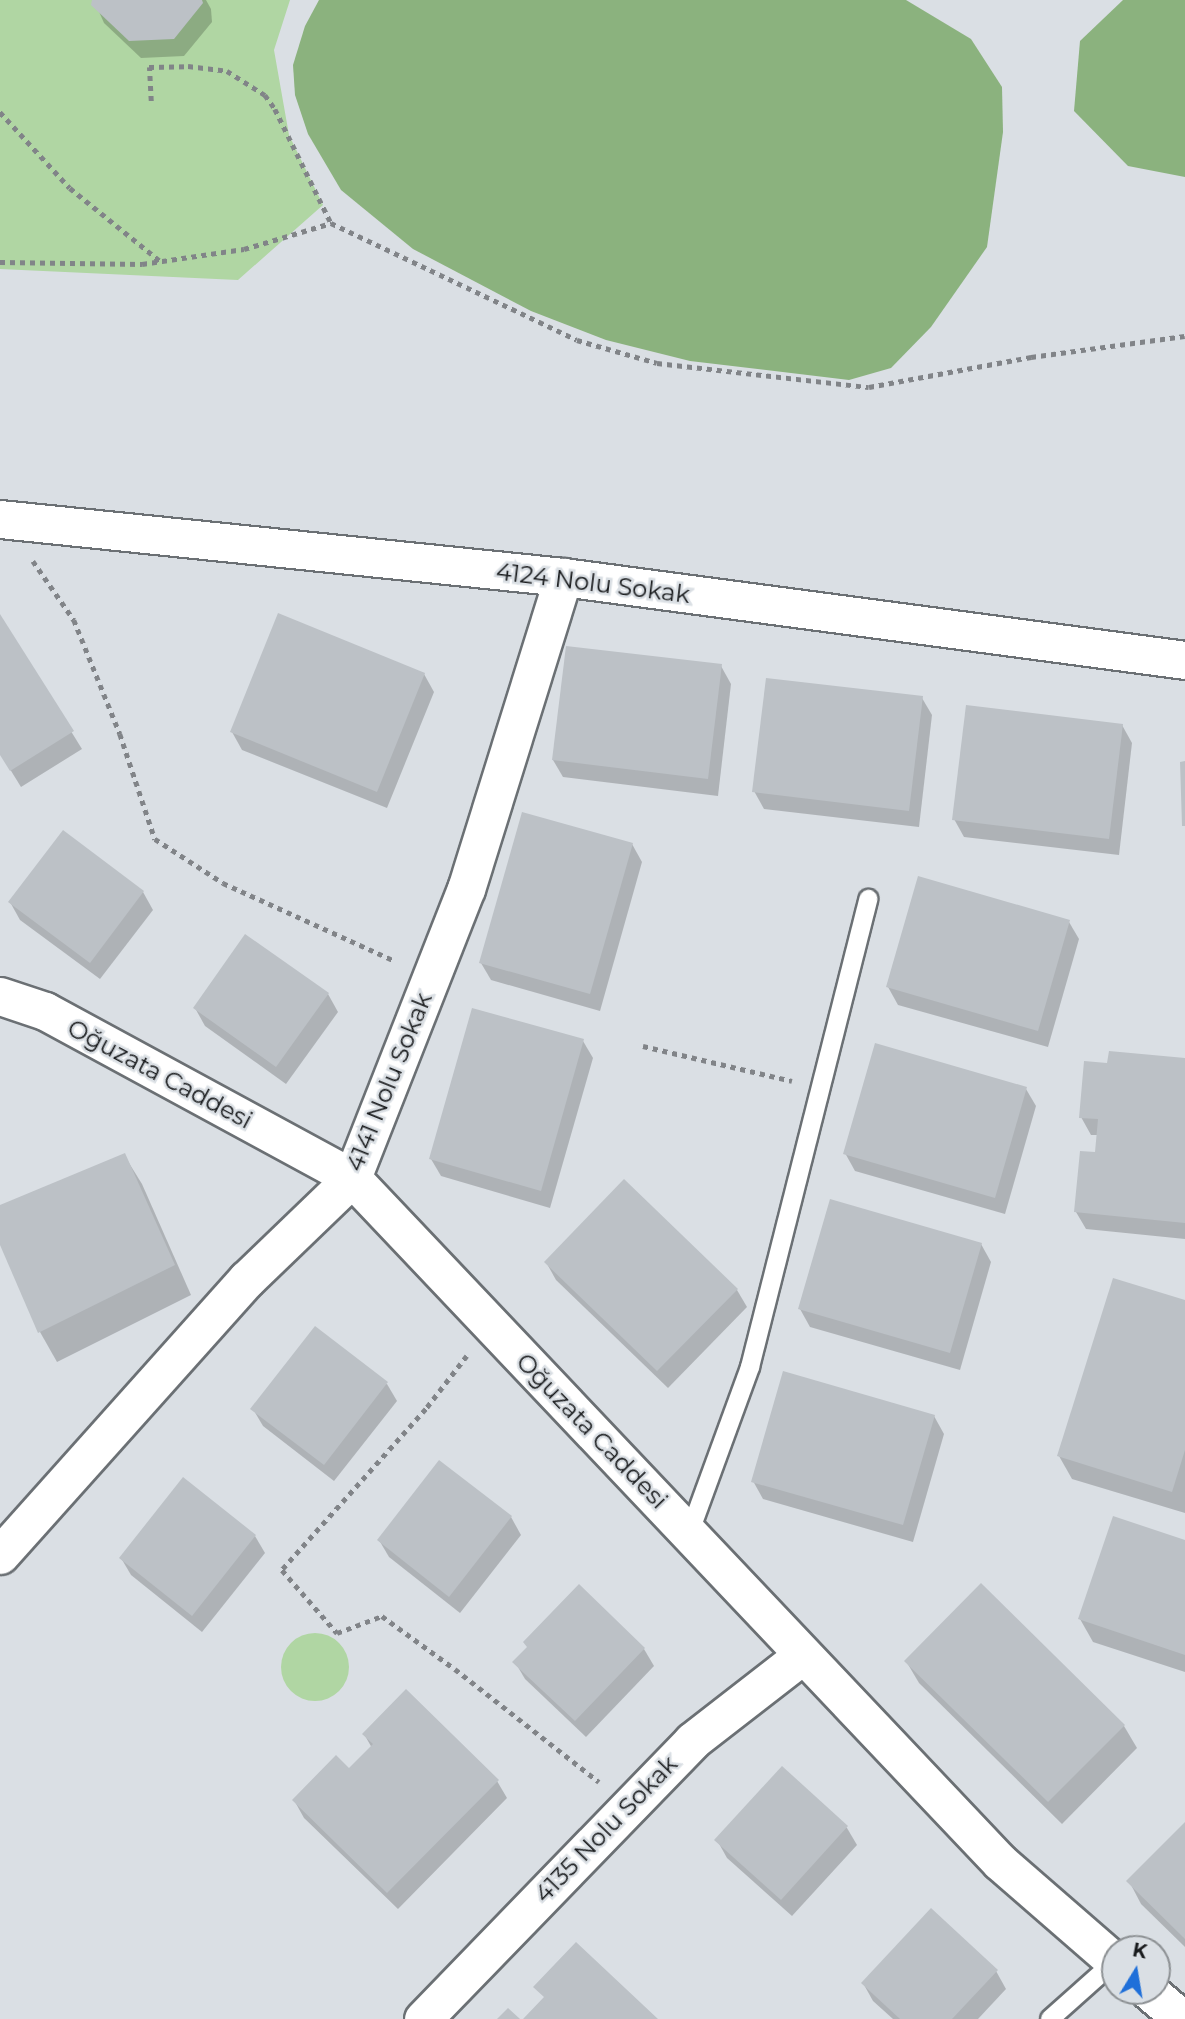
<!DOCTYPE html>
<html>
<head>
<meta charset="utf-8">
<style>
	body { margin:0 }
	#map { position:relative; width:1185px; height:2019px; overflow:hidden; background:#dadfe4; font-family:Montserrat,sans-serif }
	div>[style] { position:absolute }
	.green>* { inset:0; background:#b0d6a3 }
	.round { border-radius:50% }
	.forest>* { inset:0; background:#8bb27e }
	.shadow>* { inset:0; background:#0003 }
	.building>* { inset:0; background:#bcc1c6 }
	.path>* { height:4.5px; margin-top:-2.25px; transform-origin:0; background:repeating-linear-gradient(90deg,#818488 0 5px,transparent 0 10px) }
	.roads { filter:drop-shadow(2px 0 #6b7074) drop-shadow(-2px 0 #6b7074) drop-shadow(0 2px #6b7074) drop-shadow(0 -2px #6b7074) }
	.service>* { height:18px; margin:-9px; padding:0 9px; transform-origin:9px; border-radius:9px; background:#fff }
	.minor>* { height:37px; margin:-18.5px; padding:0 18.5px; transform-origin:18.5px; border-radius:18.5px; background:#fff }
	span { translate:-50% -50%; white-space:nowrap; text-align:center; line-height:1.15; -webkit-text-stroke:5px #dadfe4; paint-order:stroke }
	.street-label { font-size:24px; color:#191b1d }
	.north { position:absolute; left:1101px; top:1935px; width:70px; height:70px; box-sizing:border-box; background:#dadfe4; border:2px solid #8d9194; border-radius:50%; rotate:11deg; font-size:19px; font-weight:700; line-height:28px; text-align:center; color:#191b1d }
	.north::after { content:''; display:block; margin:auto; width:24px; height:32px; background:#1f6fd9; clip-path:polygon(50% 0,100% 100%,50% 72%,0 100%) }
</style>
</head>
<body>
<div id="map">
	<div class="green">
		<div style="clip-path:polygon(0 0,290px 0,274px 50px,289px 135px,323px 205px,238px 280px,0 269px)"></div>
		<div class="round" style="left:281px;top:1633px;width:68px;height:68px"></div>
	</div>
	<div class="forest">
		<div style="clip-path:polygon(319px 0,906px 0,971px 39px,1002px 87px,1003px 132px,987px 247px,931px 327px,891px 368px,849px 380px,690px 361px,606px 340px,531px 311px,413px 249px,341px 190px,308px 134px,295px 95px,293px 65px,305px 26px)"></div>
		<div style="clip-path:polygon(1123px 0,1185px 0,1185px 177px,1128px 166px,1074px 111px,1080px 41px)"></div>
	</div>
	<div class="shadow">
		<div style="clip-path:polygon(94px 0,206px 0,211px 9px,212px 22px,184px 56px,141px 58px,104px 23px)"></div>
		<div style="clip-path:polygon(0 617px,82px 749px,21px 787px,0 753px)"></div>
		<div style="clip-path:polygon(721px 666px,731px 684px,718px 796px,563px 777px,553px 760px)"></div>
		<div style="clip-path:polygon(424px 674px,434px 692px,387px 808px,242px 750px,232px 732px)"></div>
		<div style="clip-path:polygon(922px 698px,932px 715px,919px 827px,764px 809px,754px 791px)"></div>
		<div style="clip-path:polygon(1122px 725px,1132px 743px,1119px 855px,964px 837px,954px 819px)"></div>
		<div style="clip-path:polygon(632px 844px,642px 862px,600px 1011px,491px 980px,481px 963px)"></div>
		<div style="clip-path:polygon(143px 892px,153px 910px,100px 979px,20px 920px,10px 902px)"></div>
		<div style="clip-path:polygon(1069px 922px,1079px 939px,1048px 1047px,898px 1005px,888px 987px)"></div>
		<div style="clip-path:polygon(328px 994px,338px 1012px,286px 1084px,205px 1026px,195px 1008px)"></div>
		<div style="clip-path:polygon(583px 1041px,593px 1058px,550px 1208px,441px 1176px,431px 1159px)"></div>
		<div style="clip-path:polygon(1185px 1060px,1185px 1239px,1086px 1229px,1076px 1212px,1097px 1154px,1098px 1135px,1091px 1135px,1081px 1117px,1109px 1065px)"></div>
		<div style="clip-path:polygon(1026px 1089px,1036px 1106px,1005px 1214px,855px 1171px,845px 1153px)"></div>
		<div style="clip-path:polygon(124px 1155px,142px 1184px,191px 1295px,57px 1362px,40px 1332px,0 1240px,0 1207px)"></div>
		<div style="clip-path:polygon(981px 1244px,991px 1262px,960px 1370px,810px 1327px,800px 1309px)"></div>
		<div style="clip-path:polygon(546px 1262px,737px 1290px,747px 1307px,668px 1388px,556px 1280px)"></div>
		<div style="clip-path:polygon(1185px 1302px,1185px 1513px,1072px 1479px,1059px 1456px)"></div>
		<div style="clip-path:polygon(387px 1384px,397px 1401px,334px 1481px,263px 1426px,253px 1409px)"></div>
		<div style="clip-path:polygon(934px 1416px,944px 1434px,913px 1542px,763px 1499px,753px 1481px)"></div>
		<div style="clip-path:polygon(440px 1462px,511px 1517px,521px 1535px,460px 1613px,389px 1557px,379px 1540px)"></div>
		<div style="clip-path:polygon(255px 1536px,265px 1553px,202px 1632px,131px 1575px,121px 1558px)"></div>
		<div style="clip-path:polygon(1185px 1542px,1185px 1672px,1093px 1642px,1080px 1619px)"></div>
		<div style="clip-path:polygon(644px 1649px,654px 1666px,586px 1737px,525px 1679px,515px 1662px)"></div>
		<div style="clip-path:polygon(906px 1661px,1124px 1726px,1137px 1748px,1062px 1824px,919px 1683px)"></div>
		<div style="clip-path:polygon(364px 1734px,497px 1781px,507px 1798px,398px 1909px,304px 1818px,294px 1800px,349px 1771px,372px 1748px)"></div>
		<div style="clip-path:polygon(782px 1769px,847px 1828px,857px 1845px,792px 1916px,727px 1858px,717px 1840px)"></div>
		<div style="clip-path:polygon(1185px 1825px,1185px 1947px,1141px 1904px,1129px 1881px)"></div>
		<div style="clip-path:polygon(996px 1971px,1006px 1989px,978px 2019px,893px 2019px,873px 2001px,863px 1983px)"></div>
	</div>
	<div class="building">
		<div style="clip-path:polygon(92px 0,202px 0,203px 3px,174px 39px,129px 41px,91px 5px)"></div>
		<div style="clip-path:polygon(278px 613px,425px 673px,377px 792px,230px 732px)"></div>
		<div style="clip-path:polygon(0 614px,74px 731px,10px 771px,0 755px)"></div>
		<div style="clip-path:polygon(566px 646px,722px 664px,708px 779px,552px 760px)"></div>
		<div style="clip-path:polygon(766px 678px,923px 696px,909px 811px,752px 792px)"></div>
		<div style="clip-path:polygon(966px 705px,1123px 724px,1109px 839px,952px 820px)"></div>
		<div style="clip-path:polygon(1185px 761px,1185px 826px,1182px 826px,1180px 762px)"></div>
		<div style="clip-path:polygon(522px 812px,633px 843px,590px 994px,479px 963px)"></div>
		<div style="clip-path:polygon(63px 830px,144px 891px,90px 963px,8px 902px)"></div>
		<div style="clip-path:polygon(918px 876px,1070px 920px,1038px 1031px,886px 987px)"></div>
		<div style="clip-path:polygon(245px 934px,329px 993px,276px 1067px,193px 1008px)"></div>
		<div style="clip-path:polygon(472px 1008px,584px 1039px,541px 1191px,429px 1159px)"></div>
		<div style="clip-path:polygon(875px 1043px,1027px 1087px,995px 1198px,843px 1154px)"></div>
		<div style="clip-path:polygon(1109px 1051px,1185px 1058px,1185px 1223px,1074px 1212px,1080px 1151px,1095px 1152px,1098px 1119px,1079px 1118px,1084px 1061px,1107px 1063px)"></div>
		<div style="clip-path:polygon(125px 1153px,175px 1265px,38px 1333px,0 1245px,0 1205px)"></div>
		<div style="clip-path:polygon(624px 1179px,738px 1289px,657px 1371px,544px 1262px)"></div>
		<div style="clip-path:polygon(830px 1199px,982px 1243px,950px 1353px,798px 1309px)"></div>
		<div style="clip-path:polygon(1113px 1278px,1185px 1300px,1185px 1450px,1172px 1492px,1057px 1456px)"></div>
		<div style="clip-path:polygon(315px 1326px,388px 1382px,324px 1465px,250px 1409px)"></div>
		<div style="clip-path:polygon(783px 1371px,935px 1415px,903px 1525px,751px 1482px)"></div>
		<div style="clip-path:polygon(439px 1460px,512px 1516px,449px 1597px,377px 1540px)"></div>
		<div style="clip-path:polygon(183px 1477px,256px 1535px,192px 1616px,119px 1558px)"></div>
		<div style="clip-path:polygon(1113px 1516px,1185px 1540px,1185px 1655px,1078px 1619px)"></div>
		<div style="clip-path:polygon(981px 1583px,1125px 1725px,1048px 1802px,904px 1661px)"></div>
		<div style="clip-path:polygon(579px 1584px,645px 1648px,575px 1721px,512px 1662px,527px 1647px,523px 1642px)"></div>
		<div style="clip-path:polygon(406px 1689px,499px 1780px,387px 1893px,292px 1800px,336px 1755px,349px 1768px,373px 1744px,362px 1734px)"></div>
		<div style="clip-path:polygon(782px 1766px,848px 1826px,781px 1900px,714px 1840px)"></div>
		<div style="clip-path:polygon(1185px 1822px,1185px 1939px,1126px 1881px)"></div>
		<div style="clip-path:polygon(931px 1908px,998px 1970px,952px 2019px,900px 2019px,861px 1983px)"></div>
		<div style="clip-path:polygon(576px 1942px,658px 2019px,523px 2019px,544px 1997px,533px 1987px)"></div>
		<div style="clip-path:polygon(508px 2008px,520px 2019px,497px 2019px)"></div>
	</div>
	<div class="path">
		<div style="left:151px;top:101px;width:34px;rotate:-93deg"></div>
		<div style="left:149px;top:67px;width:39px;rotate:-1deg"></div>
		<div style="left:188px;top:66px;width:39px;rotate:7deg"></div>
		<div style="left:227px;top:71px;width:45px;rotate:32.3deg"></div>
		<div style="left:265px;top:95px;width:17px;rotate:54deg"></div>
		<div style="left:275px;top:109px;width:127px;rotate:63.8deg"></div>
		<div style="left:331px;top:223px;width:272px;rotate:25.4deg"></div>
		<div style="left:577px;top:340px;width:83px;rotate:16deg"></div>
		<div style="left:657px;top:363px;width:213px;rotate:6.5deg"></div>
		<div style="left:869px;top:387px;width:165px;rotate:-10.5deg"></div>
		<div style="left:1031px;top:357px;width:155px;rotate:-7.8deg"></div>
		<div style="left:0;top:112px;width:103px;rotate:47.4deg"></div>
		<div style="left:70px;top:188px;width:116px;rotate:39deg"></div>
		<div style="left:0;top:262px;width:142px;rotate:0.8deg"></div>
		<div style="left:142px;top:264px;width:103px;rotate:-8.4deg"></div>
		<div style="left:244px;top:249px;width:91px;rotate:-16.6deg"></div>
		<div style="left:33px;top:561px;width:72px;rotate:55.2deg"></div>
		<div style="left:74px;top:620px;width:123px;rotate:68deg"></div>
		<div style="left:120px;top:734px;width:111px;rotate:71.6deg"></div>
		<div style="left:155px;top:839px;width:81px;rotate:32.9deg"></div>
		<div style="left:223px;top:883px;width:189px;rotate:24.4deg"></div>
		<div style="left:643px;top:1046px;width:153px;rotate:13.2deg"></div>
		<div style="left:467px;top:1356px;width:67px;rotate:127.7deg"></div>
		<div style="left:426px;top:1409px;width:216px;rotate:131.8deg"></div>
		<div style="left:282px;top:1570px;width:84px;rotate:48.9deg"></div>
		<div style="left:337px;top:1633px;width:48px;rotate:-20.7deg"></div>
		<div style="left:382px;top:1616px;width:90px;rotate:36deg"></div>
		<div style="left:455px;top:1669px;width:183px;rotate:38.1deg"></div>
	</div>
	<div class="roads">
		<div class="service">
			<div style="left:689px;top:1534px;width:178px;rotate:-69.9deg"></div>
			<div style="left:750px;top:1367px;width:483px;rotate:-75.8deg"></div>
			<div style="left:1050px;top:2019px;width:87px;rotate:-41.7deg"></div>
		</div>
		<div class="minor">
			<div style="left:0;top:519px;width:566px;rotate:5.88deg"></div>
			<div style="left:563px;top:577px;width:628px;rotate:7.6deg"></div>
			<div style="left:0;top:996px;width:47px;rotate:18.4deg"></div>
			<div style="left:45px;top:1011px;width:349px;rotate:28.5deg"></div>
			<div style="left:352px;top:1178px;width:942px;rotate:46.55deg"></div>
			<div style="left:1000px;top:1862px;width:152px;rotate:41deg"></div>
			<div style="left:0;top:1555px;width:370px;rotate:-48.2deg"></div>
			<div style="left:247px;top:1279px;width:146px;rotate:-43.9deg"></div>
			<div style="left:352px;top:1178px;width:311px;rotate:-68.5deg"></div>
			<div style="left:466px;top:889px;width:327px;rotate:-72.7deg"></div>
			<div style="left:1149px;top:1991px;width:43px;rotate:40.3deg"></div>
			<div style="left:423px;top:2019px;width:387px;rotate:-45.9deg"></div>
			<div style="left:692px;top:1741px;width:140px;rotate:-37.8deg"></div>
		</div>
	</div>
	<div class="street-label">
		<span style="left:593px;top:583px;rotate:7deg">4124 Nolu Sokak</span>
		<span style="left:160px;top:1074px;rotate:28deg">Oğuzata Caddesi</span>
		<span style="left:389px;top:1082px;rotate:-68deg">4141 Nolu Sokak</span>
		<span style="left:592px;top:1431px;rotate:46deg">Oğuzata Caddesi</span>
		<span style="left:606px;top:1829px;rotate:-46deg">4135 Nolu Sokak</span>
	</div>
	<div class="north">K</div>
</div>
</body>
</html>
